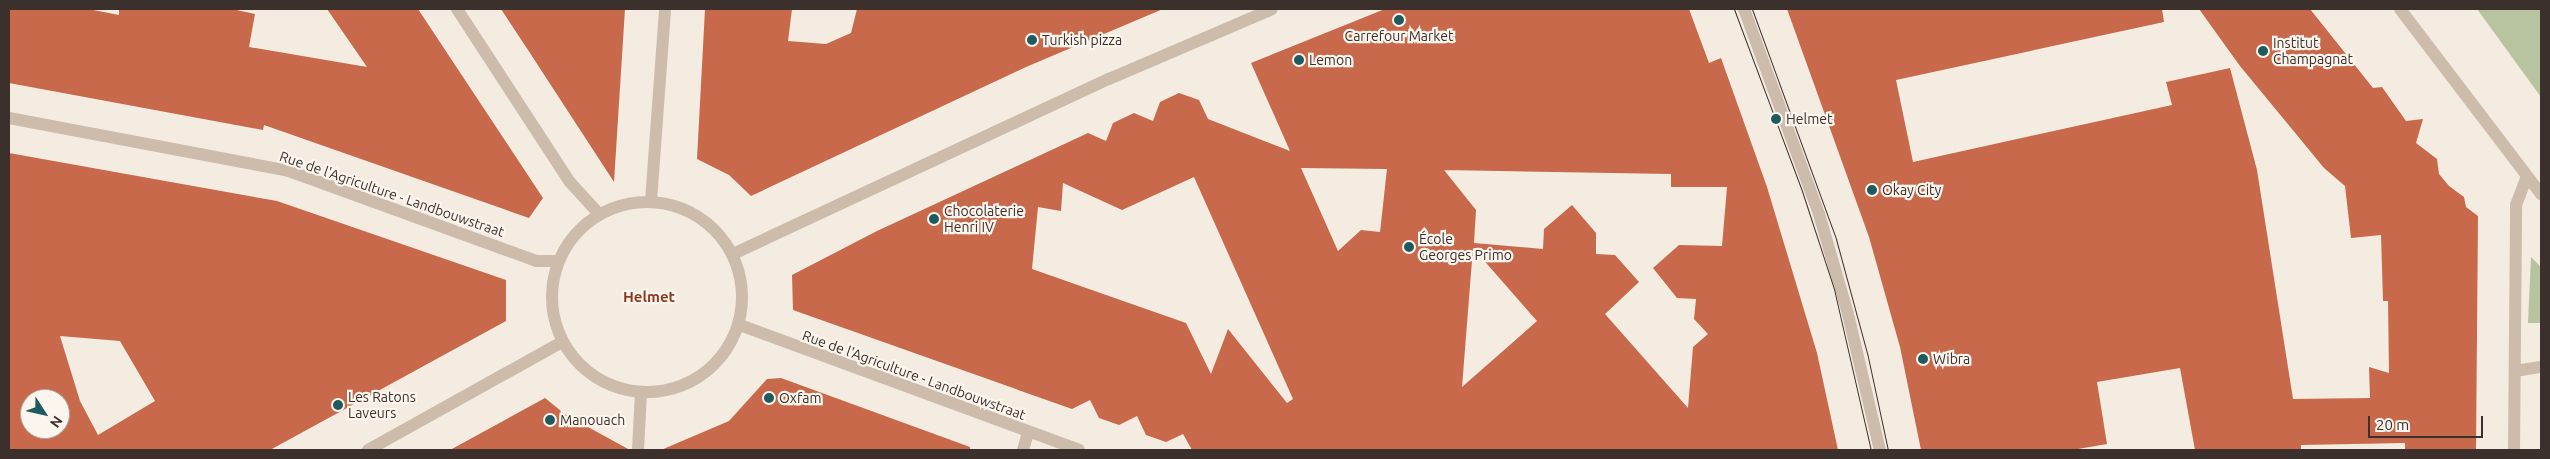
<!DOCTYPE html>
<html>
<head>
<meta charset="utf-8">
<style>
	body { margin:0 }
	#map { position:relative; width:2550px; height:459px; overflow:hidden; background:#f4ebe1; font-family:Ubuntu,sans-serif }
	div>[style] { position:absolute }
	.green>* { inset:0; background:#b8c4a0 }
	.building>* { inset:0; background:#c8694b }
	.minor>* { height:12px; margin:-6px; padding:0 6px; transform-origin:6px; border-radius:6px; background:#cdbbac }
	.minor>.ring { margin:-6px; padding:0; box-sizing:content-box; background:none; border:12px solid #cdbbac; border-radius:50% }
	.tertiary>* { height:12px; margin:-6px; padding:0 6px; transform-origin:6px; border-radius:6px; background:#cdbbac }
	.tram>* { height:1px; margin:-0.5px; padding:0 0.5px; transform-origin:0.5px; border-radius:0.5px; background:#3b302b }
	.dots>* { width:14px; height:14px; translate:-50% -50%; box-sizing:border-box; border:2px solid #fbf5ee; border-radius:50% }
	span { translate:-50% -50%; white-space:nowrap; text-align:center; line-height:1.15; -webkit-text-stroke:4.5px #fbf5ee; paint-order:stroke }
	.poi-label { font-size:14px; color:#3b302b }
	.left { translate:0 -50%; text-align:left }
	.street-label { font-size:14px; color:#3b302b }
	.neighbourhood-label { font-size:15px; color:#8c3b22; font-weight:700 }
	.frame { position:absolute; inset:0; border:10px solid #3b302b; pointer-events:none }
	.north { position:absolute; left:20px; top:389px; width:50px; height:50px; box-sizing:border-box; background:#fbf5ee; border:1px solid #aea6a0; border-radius:50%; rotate:125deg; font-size:14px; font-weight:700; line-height:20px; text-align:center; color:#3b302b }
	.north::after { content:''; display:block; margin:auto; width:18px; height:22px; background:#1f5a5e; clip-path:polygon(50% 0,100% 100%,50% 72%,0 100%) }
	.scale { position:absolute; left:2368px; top:416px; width:115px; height:22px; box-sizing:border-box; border:2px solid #3b302b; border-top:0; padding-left:6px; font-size:15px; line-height:18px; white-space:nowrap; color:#3b302b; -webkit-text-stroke:4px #fbf5ee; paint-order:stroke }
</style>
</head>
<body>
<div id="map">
	<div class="green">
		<div style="clip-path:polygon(2477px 9px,2541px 9px,2541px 97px)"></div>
		<div style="clip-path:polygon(2531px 257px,2541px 267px,2541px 323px,2528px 323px)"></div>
	</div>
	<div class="building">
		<div style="clip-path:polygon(9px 9px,88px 9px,119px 15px,119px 9px,232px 9px,255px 14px,249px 47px,367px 67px,327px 9px,418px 9px,543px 198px,529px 218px,264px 125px,263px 130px,9px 83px)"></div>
		<div style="clip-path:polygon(501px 9px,625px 9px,614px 182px,528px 50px)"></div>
		<div style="clip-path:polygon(705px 9px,792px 9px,788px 41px,826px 44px,851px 33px,857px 9px,1163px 9px,1026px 67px,751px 196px,729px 175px,697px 159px)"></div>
		<div style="clip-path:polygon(evenodd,1385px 9px,1689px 9px,1709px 63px,1721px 58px,1767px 187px,1817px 353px,1838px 450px,1192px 450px,1183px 434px,1166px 442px,1146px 435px,1137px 416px,1119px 425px,1099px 418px,1090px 400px,1072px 409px,793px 310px,792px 275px,877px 231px,1088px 133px,1106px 141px,1113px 123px,1134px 113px,1153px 121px,1160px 102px,1179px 93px,1199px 100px,1208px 119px,1290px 151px,1251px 63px,1385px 9px,1301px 168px,1387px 169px,1380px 232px,1361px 230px,1338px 251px,1301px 168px,1385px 9px,1444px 170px,1671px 174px,1671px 187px,1727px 187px,1722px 246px,1679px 245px,1653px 268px,1677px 298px,1696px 299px,1694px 319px,1708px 334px,1693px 347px,1688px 408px,1605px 314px,1639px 282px,1615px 255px,1596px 254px,1596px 233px,1572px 205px,1544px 229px,1543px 249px,1474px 243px,1476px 210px,1444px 170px,1385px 9px,1194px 177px,1293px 399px,1287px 403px,1228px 329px,1211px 374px,1186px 323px,1032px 269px,1038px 207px,1061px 211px,1063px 183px,1122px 210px,1194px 177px,1385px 9px,1473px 248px,1537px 321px,1462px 387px,1473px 248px)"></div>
		<div style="clip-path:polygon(1787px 9px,2162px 9px,2164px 22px,1896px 80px,1913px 162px,2172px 105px,2166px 82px,2230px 68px,2257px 170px,2293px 399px,2370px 398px,2369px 367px,2389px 373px,2388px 301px,2383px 301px,2381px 235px,2351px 238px,2345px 186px,2324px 168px,2240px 66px,2199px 9px,2310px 9px,2373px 88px,2382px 87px,2406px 121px,2423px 119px,2416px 143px,2437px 159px,2439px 174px,2449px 186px,2464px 197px,2466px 207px,2478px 216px,2476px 450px,2405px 450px,2405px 443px,2301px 445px,2301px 450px,2195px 450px,2180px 368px,2097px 382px,2107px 444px,2072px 450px,1921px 450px,1900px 347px,1869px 237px)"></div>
		<div style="clip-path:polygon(evenodd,9px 153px,277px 201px,506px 280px,506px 321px,270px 450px,9px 450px,9px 153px,60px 336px,120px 341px,155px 401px,98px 435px,80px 401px,60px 336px,9px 153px,30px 399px,60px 399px,60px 429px,30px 429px,30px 399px)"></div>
		<div style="clip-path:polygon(781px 378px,970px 447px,970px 450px,661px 450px,729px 421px,767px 379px)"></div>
		<div style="clip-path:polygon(545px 398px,566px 415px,630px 450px,450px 450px)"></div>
	</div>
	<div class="minor">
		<div style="left:457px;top:9px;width:205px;rotate:56.9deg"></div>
		<div style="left:569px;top:181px;width:45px;rotate:47.7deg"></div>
		<div style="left:2400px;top:9px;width:233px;rotate:52.7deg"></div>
		<div style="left:9px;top:118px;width:285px;rotate:10.7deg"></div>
		<div style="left:289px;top:171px;width:263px;rotate:20deg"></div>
		<div style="left:536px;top:261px;width:22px"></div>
		<div style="left:651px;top:201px;width:193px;rotate:-85.8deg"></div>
		<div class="ring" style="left:552px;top:202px;width:178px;height:178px"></div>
		<div style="left:733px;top:254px;width:415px;rotate:-25deg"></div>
		<div style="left:1109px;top:79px;width:177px;rotate:-23.2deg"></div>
		<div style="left:740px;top:325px;width:361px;rotate:20.2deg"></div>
		<div style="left:2515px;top:371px;width:26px;rotate:-9deg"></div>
		<div style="left:368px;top:450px;width:222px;rotate:-29.1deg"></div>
		<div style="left:638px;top:450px;width:57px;rotate:-87deg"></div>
		<div style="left:1023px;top:450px;width:19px;rotate:-74deg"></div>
		<div style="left:2514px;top:450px;width:245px;rotate:-89.5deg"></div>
		<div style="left:2516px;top:205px;width:30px;rotate:-69deg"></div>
	</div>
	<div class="tertiary">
		<div style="left:1744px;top:9px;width:218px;rotate:69.9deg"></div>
		<div style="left:1819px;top:214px;width:104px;rotate:73.8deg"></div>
		<div style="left:1848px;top:314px;width:140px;rotate:76.8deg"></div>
	</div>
	<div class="tram">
		<div style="left:1734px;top:9px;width:194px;rotate:69.5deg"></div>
		<div style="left:1802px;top:191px;width:103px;rotate:71.9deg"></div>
		<div style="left:1834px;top:289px;width:165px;rotate:77.1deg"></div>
		<div style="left:1752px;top:9px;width:245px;rotate:69.9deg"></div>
		<div style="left:1836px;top:239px;width:122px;rotate:74.8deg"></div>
		<div style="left:1868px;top:357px;width:95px;rotate:77.9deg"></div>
	</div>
	<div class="dots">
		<div style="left:1399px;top:20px;background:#1f5a5e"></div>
		<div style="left:1032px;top:40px;background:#1f5a5e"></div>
		<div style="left:2263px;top:51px;background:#1f5a5e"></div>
		<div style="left:1299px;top:60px;background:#1f5a5e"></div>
		<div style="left:1776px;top:119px;background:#1f5a5e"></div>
		<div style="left:1872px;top:190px;background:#1f5a5e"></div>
		<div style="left:934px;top:219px;background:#1f5a5e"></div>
		<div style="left:1409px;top:247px;background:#1f5a5e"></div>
		<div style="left:1923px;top:359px;background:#1f5a5e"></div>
		<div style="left:769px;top:398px;background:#1f5a5e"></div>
		<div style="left:338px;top:405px;background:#1f5a5e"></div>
		<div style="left:550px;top:420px;background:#1f5a5e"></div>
	</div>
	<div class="poi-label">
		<span style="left:1399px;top:36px">Carrefour Market</span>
		<span class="left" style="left:1042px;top:40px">Turkish pizza</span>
		<span class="left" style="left:2273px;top:51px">Institut<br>Champagnat</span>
		<span class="left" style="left:1309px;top:60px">Lemon</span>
		<span class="left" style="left:1786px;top:119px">Helmet</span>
		<span class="left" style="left:1882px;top:190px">Okay City</span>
		<span class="left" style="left:944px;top:219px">Chocolaterie<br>Henri IV</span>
		<span class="left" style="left:1419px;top:247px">École<br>Georges Primo</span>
		<span class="left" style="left:1933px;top:359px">Wibra</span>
		<span class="left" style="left:348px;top:405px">Les Ratons<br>Laveurs</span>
		<span class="left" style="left:779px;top:398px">Oxfam</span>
		<span class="left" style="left:560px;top:420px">Manouach</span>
	</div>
	<div class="street-label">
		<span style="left:392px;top:194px;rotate:19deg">Rue de l'Agriculture - Landbouwstraat</span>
		<span style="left:914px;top:375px;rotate:20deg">Rue de l'Agriculture - Landbouwstraat</span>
	</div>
	<div class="neighbourhood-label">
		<span style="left:649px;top:297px">Helmet</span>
	</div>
	<div class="frame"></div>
	<div class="north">N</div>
	<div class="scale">20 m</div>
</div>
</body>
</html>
